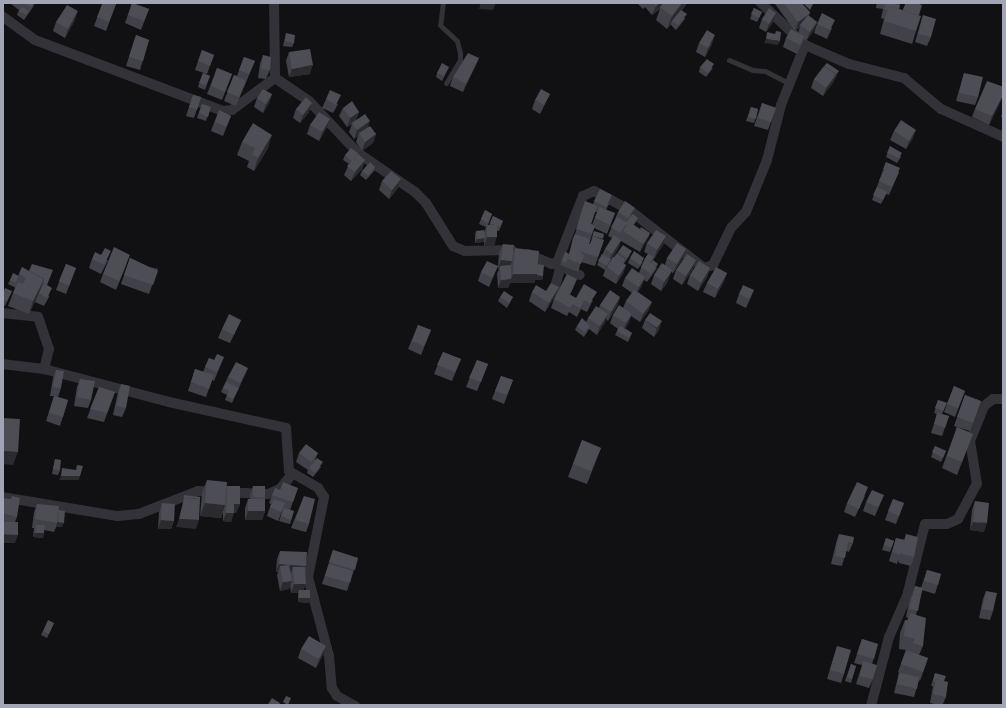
<!DOCTYPE html>
<html>
<head>
<meta charset="utf-8">
<style>
	body { margin:0 }
	#map { position:relative; width:1006px; height:708px; overflow:hidden; background:#111113; font-family:"Work Sans",sans-serif }
	div>[style] { position:absolute }
	.lane>* { height:5px; margin:-2.5px; padding:0 2.5px; transform-origin:2.5px; border-radius:2.5px; background:#323238 }
	.street>* { height:10px; margin:-5px; padding:0 5px; transform-origin:5px; border-radius:5px; background:#323238 }
	.wall>* { inset:0; background:#414249 }
	.shaded-wall>* { inset:0; background:#2a2a2f }
	.building>* { inset:0; background:#4c4d55 }
	span { translate:-50% -50%; white-space:nowrap; text-align:center; line-height:1.15; -webkit-text-stroke:6px #0c0c0e; paint-order:stroke }
	.frame { position:absolute; inset:0; border:4px solid #a1a5b5; pointer-events:none }
</style>
</head>
<body>
<div id="map">
	<div class="lane">
		<div style="left:443px;top:2px;width:23px;rotate:97deg"></div>
		<div style="left:440px;top:25px;width:23px;rotate:43deg"></div>
		<div style="left:457px;top:41px;width:12px;rotate:76deg"></div>
		<div style="left:460px;top:53px;width:7px;rotate:90deg"></div>
		<div style="left:460px;top:60px;width:27px;rotate:121deg"></div>
		<div style="left:729px;top:60px;width:26px;rotate:23deg"></div>
		<div style="left:753px;top:70px;width:12px;rotate:5deg"></div>
		<div style="left:765px;top:71px;width:27px;rotate:27deg"></div>
	</div>
	<div class="street">
		<div style="left:274px;top:2px;width:76px;rotate:89.2deg"></div>
		<div style="left:275px;top:78px;width:41px;rotate:34.1deg"></div>
		<div style="left:309px;top:101px;width:71px;rotate:46.7deg"></div>
		<div style="left:358px;top:153px;width:69px;rotate:34.4deg"></div>
		<div style="left:415px;top:192px;width:16px;rotate:45deg"></div>
		<div style="left:426px;top:203px;width:51px;rotate:57.9deg"></div>
		<div style="left:453px;top:246px;width:13px;rotate:23deg"></div>
		<div style="left:465px;top:251px;width:47px;rotate:-1.2deg"></div>
		<div style="left:760px;top:2px;width:62px;rotate:43.7deg"></div>
		<div style="left:805px;top:45px;width:48px;rotate:23.4deg"></div>
		<div style="left:849px;top:64px;width:57px;rotate:14.3deg"></div>
		<div style="left:904px;top:78px;width:48px;rotate:40deg"></div>
		<div style="left:941px;top:109px;width:69px;rotate:24deg"></div>
		<div style="left:2px;top:16px;width:41px;rotate:36deg"></div>
		<div style="left:35px;top:40px;width:201px;rotate:20.7deg"></div>
		<div style="left:223px;top:111px;width:9px;rotate:-6deg"></div>
		<div style="left:232px;top:110px;width:54px;rotate:-36.7deg"></div>
		<div style="left:528px;top:254px;width:25px;rotate:23deg"></div>
		<div style="left:551px;top:264px;width:6px;rotate:-9deg"></div>
		<div style="left:557px;top:263px;width:72px;rotate:-68.8deg"></div>
		<div style="left:583px;top:196px;width:12px;rotate:-24deg"></div>
		<div style="left:594px;top:191px;width:38px;rotate:28deg"></div>
		<div style="left:628px;top:209px;width:96px;rotate:37.8deg"></div>
		<div style="left:704px;top:268px;width:9px;rotate:-18deg"></div>
		<div style="left:713px;top:265px;width:41px;rotate:-64.1deg"></div>
		<div style="left:731px;top:228px;width:22px;rotate:-47deg"></div>
		<div style="left:746px;top:212px;width:56px;rotate:-68deg"></div>
		<div style="left:767px;top:160px;width:57px;rotate:-75.7deg"></div>
		<div style="left:781px;top:105px;width:65px;rotate:-68.2deg"></div>
		<div style="left:555px;top:264px;width:27px;rotate:24deg"></div>
		<div style="left:554px;top:291px;width:23px;rotate:-75deg"></div>
		<div style="left:2px;top:313px;width:36px;rotate:6deg"></div>
		<div style="left:38px;top:317px;width:34px;rotate:71deg"></div>
		<div style="left:49px;top:349px;width:21px;rotate:104deg"></div>
		<div style="left:2px;top:364px;width:42px;rotate:6.8deg"></div>
		<div style="left:44px;top:369px;width:129px;rotate:14.8deg"></div>
		<div style="left:169px;top:402px;width:120px;rotate:12.5deg"></div>
		<div style="left:286px;top:428px;width:43px;rotate:86deg"></div>
		<div style="left:289px;top:471px;width:34px;rotate:30deg"></div>
		<div style="left:318px;top:488px;width:11px;rotate:56deg"></div>
		<div style="left:324px;top:497px;width:82px;rotate:101.3deg"></div>
		<div style="left:308px;top:577px;width:82px;rotate:75.1deg"></div>
		<div style="left:329px;top:656px;width:32px;rotate:85deg"></div>
		<div style="left:332px;top:688px;width:9px;rotate:58deg"></div>
		<div style="left:337px;top:696px;width:21px;rotate:29deg"></div>
		<div style="left:2px;top:497px;width:117px;rotate:9.4deg"></div>
		<div style="left:117px;top:516px;width:22px;rotate:-5deg"></div>
		<div style="left:139px;top:514px;width:63px;rotate:-21.3deg"></div>
		<div style="left:198px;top:491px;width:70px;rotate:2.5deg"></div>
		<div style="left:268px;top:494px;width:13px;rotate:-23deg"></div>
		<div style="left:280px;top:489px;width:19px;rotate:-51deg"></div>
		<div style="left:871px;top:706px;width:71px;rotate:-75.4deg"></div>
		<div style="left:889px;top:637px;width:45px;rotate:-66.3deg"></div>
		<div style="left:907px;top:596px;width:74px;rotate:-76deg"></div>
		<div style="left:925px;top:524px;width:22px"></div>
		<div style="left:947px;top:524px;width:12px;rotate:-24deg"></div>
		<div style="left:958px;top:519px;width:40px;rotate:-62deg"></div>
		<div style="left:977px;top:484px;width:44px;rotate:-99.2deg"></div>
		<div style="left:970px;top:441px;width:38px;rotate:-68deg"></div>
		<div style="left:984px;top:406px;width:11px;rotate:-38deg"></div>
		<div style="left:993px;top:399px;width:11px"></div>
	</div>
	<div class="wall">
		<div style="clip-path:polygon(12px 2px,35px 2px,33px 7px,24px 20px,17px 15px,19px 10px,11px 4px)"></div>
		<div style="clip-path:polygon(103px 2px,116px 4px,106px 31px,94px 26px)"></div>
		<div style="clip-path:polygon(636px 2px,663px 2px,663px 4px,686px 5px,682px 10px,685px 19px,676px 30px,671px 25px,671px 24px,667px 29px,656px 20px,660px 9px,652px 15px,645px 7px,643px 9px)"></div>
		<div style="clip-path:polygon(775px 2px,801px 2px,810px 12px,809px 16px,817px 22px,814px 30px,806px 41px,804px 39px,797px 54px,783px 47px,786px 38px,798px 33px,800px 27px,795px 31px,775px 4px)"></div>
		<div style="clip-path:polygon(877px 2px,900px 2px,899px 9px,903px 10px,906px 2px,919px 15px,916px 31px,912px 44px,880px 34px,884px 19px,881px 18px,883px 9px,876px 8px)"></div>
		<div style="clip-path:polygon(132px 3px,149px 9px,141px 30px,125px 23px)"></div>
		<div style="clip-path:polygon(754px 8px,762px 12px,757px 22px,750px 19px)"></div>
		<div style="clip-path:polygon(776px 13px,773px 22px,766px 32px,759px 28px,762px 19px)"></div>
		<div style="clip-path:polygon(923px 15px,931px 37px,927px 46px,915px 42px)"></div>
		<div style="clip-path:polygon(75px 20px,65px 38px,53px 31px,56px 22px)"></div>
		<div style="clip-path:polygon(817px 24px,832px 28px,827px 39px,814px 33px)"></div>
		<div style="clip-path:polygon(286px 33px,294px 43px,292px 47px,283px 46px)"></div>
		<div style="clip-path:polygon(136px 35px,149px 40px,140px 70px,126px 66px)"></div>
		<div style="clip-path:polygon(699px 43px,712px 44px,705px 57px,696px 52px)"></div>
		<div style="clip-path:polygon(202px 50px,214px 55px,207px 74px,195px 70px)"></div>
		<div style="clip-path:polygon(289px 52px,310px 74px,289px 77px,286px 61px)"></div>
		<div style="clip-path:polygon(263px 55px,270px 70px,266px 79px,258px 78px,260px 64px)"></div>
		<div style="clip-path:polygon(244px 57px,255px 61px,236px 106px,224px 101px,234px 75px,237px 76px)"></div>
		<div style="clip-path:polygon(479px 58px,463px 92px,450px 86px,453px 77px)"></div>
		<div style="clip-path:polygon(449px 67px,442px 81px,436px 77px,437px 73px)"></div>
		<div style="clip-path:polygon(700px 67px,713px 68px,706px 77px,699px 72px)"></div>
		<div style="clip-path:polygon(217px 68px,232px 74px,222px 100px,207px 94px)"></div>
		<div style="clip-path:polygon(203px 73px,210px 76px,205px 90px,198px 87px)"></div>
		<div style="clip-path:polygon(964px 73px,978px 97px,975px 105px,956px 101px)"></div>
		<div style="clip-path:polygon(837px 75px,823px 96px,811px 88px,814px 79px)"></div>
		<div style="clip-path:polygon(1004px 93px,989px 125px,972px 117px,975px 109px)"></div>
		<div style="clip-path:polygon(272px 94px,269px 103px,263px 113px,254px 107px,257px 98px)"></div>
		<div style="clip-path:polygon(550px 94px,540px 114px,532px 109px,535px 100px)"></div>
		<div style="clip-path:polygon(193px 95px,201px 97px,194px 118px,186px 116px)"></div>
		<div style="clip-path:polygon(326px 99px,338px 104px,333px 113px,322px 108px)"></div>
		<div style="clip-path:polygon(312px 103px,309px 112px,300px 123px,293px 118px,296px 109px)"></div>
		<div style="clip-path:polygon(762px 103px,776px 108px,768px 130px,754px 126px)"></div>
		<div style="clip-path:polygon(202px 104px,211px 107px,206px 121px,197px 118px)"></div>
		<div style="clip-path:polygon(751px 107px,758px 109px,754px 123px,746px 121px)"></div>
		<div style="clip-path:polygon(1004px 107px,1004px 118px,1001px 117px)"></div>
		<div style="clip-path:polygon(343px 108px,359px 112px,356px 120px,368px 127px,376px 134px,373px 143px,362px 151px,356px 142px,358px 136px,354px 139px,349px 132px,352px 124px,347px 127px,339px 116px)"></div>
		<div style="clip-path:polygon(219px 110px,231px 116px,223px 136px,211px 131px)"></div>
		<div style="clip-path:polygon(310px 125px,327px 127px,319px 141px,307px 134px)"></div>
		<div style="clip-path:polygon(894px 131px,913px 138px,906px 149px,890px 140px)"></div>
		<div style="clip-path:polygon(242px 142px,268px 148px,254px 171px,247px 167px,249px 161px,237px 155px)"></div>
		<div style="clip-path:polygon(890px 146px,901px 157px,897px 163px,886px 157px)"></div>
		<div style="clip-path:polygon(358px 154px,365px 160px,362px 169px,351px 181px,344px 175px,349px 164px,343px 160px,345px 155px)"></div>
		<div style="clip-path:polygon(886px 162px,899px 172px,889px 195px,886px 194px,881px 204px,872px 200px)"></div>
		<div style="clip-path:polygon(375px 167px,374px 171px,366px 180px,360px 175px,362px 171px)"></div>
		<div style="clip-path:polygon(401px 179px,398px 188px,389px 199px,379px 190px,382px 181px)"></div>
		<div style="clip-path:polygon(evenodd,600px 189px,609px 204px,606px 210px,615px 213px,607px 234px,594px 228px,589px 244px,604px 240px,595px 266px,581px 262px,578px 272px,565px 267px,566px 263px,565px 267px,560px 265px,565px 252px,569px 254px,585px 201px,593px 204px,600px 189px,595px 212px,597px 212px,592px 225px,591px 224px,595px 212px)"></div>
		<div style="clip-path:polygon(485px 210px,492px 214px,488px 225px,489px 225px,493px 216px,503px 221px,499px 231px,497px 231px,494px 246px,484px 246px,484px 241px,483px 242px,475px 243px,475px 235px,476px 231px,484px 232px,486px 227px,479px 224px)"></div>
		<div style="clip-path:polygon(618px 212px,632px 215px,638px 218px,634px 225px,640px 229px,650px 233px,640px 252px,621px 241px,618px 249px,609px 263px,618px 252px,630px 255px,625px 262px,624px 264px,626px 265px,623px 274px,616px 284px,603px 276px,605px 270px,597px 265px,605px 249px,612px 238px,608px 236px)"></div>
		<div style="clip-path:polygon(666px 236px,663px 245px,651px 263px,657px 268px,647px 282px,644px 280px,638px 292px,652px 302px,648px 311px,640px 322px,631px 316px,625px 328px,632px 333px,628px 342px,615px 335px,618px 329px,610px 323px,613px 315px,623px 308px,626px 301px,632px 293px,622px 286px,625px 278px,639px 273px,644px 260px,648px 254px,644px 252px,647px 243px)"></div>
		<div style="clip-path:polygon(503px 244px,513px 253px,515px 248px,538px 264px,543px 276px,542px 280px,535px 280px,534px 283px,510px 283px,508px 288px,498px 288px,497px 274px,499px 269px,498px 268px,498px 266px,489px 287px,478px 281px,481px 272px,498px 266px,499px 253px)"></div>
		<div style="clip-path:polygon(686px 249px,683px 258px,673px 273px,671px 272px,667px 283px,661px 291px,651px 284px,654px 275px,665px 265px,667px 258px)"></div>
		<div style="clip-path:polygon(130px 258px,149px 267px,158px 269px,149px 294px,121px 284px)"></div>
		<div style="clip-path:polygon(630px 258px,643px 262px,638px 269px,628px 263px)"></div>
		<div style="clip-path:polygon(92px 259px,108px 260px,101px 274px,89px 268px)"></div>
		<div style="clip-path:polygon(696px 260px,693px 269px,682px 285px,673px 279px,676px 270px)"></div>
		<div style="clip-path:polygon(127px 263px,116px 290px,100px 282px,103px 274px)"></div>
		<div style="clip-path:polygon(66px 264px,76px 268px,66px 294px,56px 290px)"></div>
		<div style="clip-path:polygon(22px 267px,47px 285px,49px 297px,44px 306px,35px 302px,38px 295px,29px 314px,8px 306px,15px 288px,14px 287px,16px 283px,14px 287px,8px 284px,10px 280px,18px 276px)"></div>
		<div style="clip-path:polygon(710px 268px,707px 277px,698px 291px,687px 284px,690px 275px)"></div>
		<div style="clip-path:polygon(727px 273px,724px 281px,715px 298px,703px 292px,707px 283px)"></div>
		<div style="clip-path:polygon(577px 279px,570px 295px,576px 298px,593px 300px,587px 312px,581px 309px,577px 317px,569px 312px,567px 316px,551px 308px,554px 299px)"></div>
		<div style="clip-path:polygon(559px 287px,555px 296px,545px 312px,529px 301px,532px 292px,546px 291px)"></div>
		<div style="clip-path:polygon(754px 290px,746px 308px,736px 303px,739px 294px)"></div>
		<div style="clip-path:polygon(12px 291px,5px 306px,2px 304px,2px 296px)"></div>
		<div style="clip-path:polygon(500px 297px,513px 297px,507px 308px,498px 301px)"></div>
		<div style="clip-path:polygon(620px 297px,617px 306px,608px 321px,606px 319px,597px 335px,589px 329px,584px 337px,575px 330px,577px 326px,586px 322px,588px 318px,599px 308px,600px 305px)"></div>
		<div style="clip-path:polygon(241px 320px,230px 343px,218px 338px,222px 329px)"></div>
		<div style="clip-path:polygon(645px 320px,659px 330px,654px 337px,642px 328px)"></div>
		<div style="clip-path:polygon(418px 325px,431px 330px,421px 355px,408px 349px)"></div>
		<div style="clip-path:polygon(443px 352px,461px 359px,452px 381px,434px 374px)"></div>
		<div style="clip-path:polygon(224px 357px,214px 381px,212px 380px,206px 397px,188px 391px,195px 369px,203px 372px,209px 358px,214px 360px)"></div>
		<div style="clip-path:polygon(477px 360px,488px 364px,477px 391px,466px 387px)"></div>
		<div style="clip-path:polygon(248px 368px,232px 403px,225px 400px,227px 395px,221px 392px,228px 377px)"></div>
		<div style="clip-path:polygon(56px 370px,61px 388px,58px 397px,68px 400px,60px 426px,46px 421px,54px 396px,50px 396px,53px 378px)"></div>
		<div style="clip-path:polygon(501px 376px,513px 380px,504px 404px,492px 399px)"></div>
		<div style="clip-path:polygon(80px 379px,91px 400px,88px 408px,74px 406px,77px 387px)"></div>
		<div style="clip-path:polygon(121px 384px,126px 408px,122px 417px,113px 415px,118px 392px)"></div>
		<div style="clip-path:polygon(954px 386px,965px 391px,955px 417px,944px 412px)"></div>
		<div style="clip-path:polygon(99px 387px,115px 392px,104px 422px,87px 418px)"></div>
		<div style="clip-path:polygon(965px 395px,981px 401px,970px 431px,954px 426px)"></div>
		<div style="clip-path:polygon(938px 400px,947px 403px,942px 414px,949px 416px,942px 436px,931px 433px,937px 414px,934px 413px)"></div>
		<div style="clip-path:polygon(957px 427px,973px 434px,957px 475px,942px 468px)"></div>
		<div style="clip-path:polygon(582px 440px,601px 448px,587px 484px,568px 477px)"></div>
		<div style="clip-path:polygon(935px 446px,946px 451px,941px 462px,931px 457px)"></div>
		<div style="clip-path:polygon(299px 453px,318px 453px,315px 460px,321px 467px,313px 477px,307px 473px,308px 470px,296px 462px)"></div>
		<div style="clip-path:polygon(55px 459px,60px 470px,58px 475px,52px 474px)"></div>
		<div style="clip-path:polygon(207px 480px,227px 486px,240px 504px,236px 513px,234px 512px,231px 522px,223px 521px,223px 512px,221px 518px,200px 516px,202px 493px)"></div>
		<div style="clip-path:polygon(253px 486px,265px 498px,265px 511px,262px 520px,245px 520px,245px 508px,248px 499px,250px 499px,250px 495px)"></div>
		<div style="clip-path:polygon(275px 488px,280px 490px,298px 488px,290px 510px,294px 511px,290px 524px,279px 521px,283px 509px,278px 521px,267px 516px,271px 504px,269px 503px)"></div>
		<div style="clip-path:polygon(884px 495px,875px 516px,863px 511px,866px 502px)"></div>
		<div style="clip-path:polygon(304px 496px,309px 524px,306px 532px,291px 528px)"></div>
		<div style="clip-path:polygon(865px 496px,855px 517px,844px 512px,847px 503px)"></div>
		<div style="clip-path:polygon(2px 498px,17px 517px,15px 522px,15px 543px,2px 543px)"></div>
		<div style="clip-path:polygon(893px 499px,904px 503px,896px 524px,885px 520px)"></div>
		<div style="clip-path:polygon(975px 501px,984px 532px,970px 530px,972px 510px)"></div>
		<div style="clip-path:polygon(162px 503px,174px 521px,171px 529px,158px 529px,159px 512px)"></div>
		<div style="clip-path:polygon(37px 504px,59px 510px,62px 527px,56px 527px,54px 532px,44px 530px,43px 538px,33px 537px,34px 528px,32px 528px,34px 512px)"></div>
		<div style="clip-path:polygon(839px 534px,853px 543px,849px 552px,846px 551px,842px 566px,831px 564px,836px 543px)"></div>
		<div style="clip-path:polygon(906px 534px,914px 557px,911px 566px,899px 563px,898px 560px,897px 564px,889px 561px,896px 538px,904px 540px)"></div>
		<div style="clip-path:polygon(886px 538px,894px 541px,890px 552px,882px 550px)"></div>
		<div style="clip-path:polygon(333px 550px,358px 558px,347px 591px,322px 584px)"></div>
		<div style="clip-path:polygon(280px 551px,306px 566px,303px 590px,309px 603px,298px 602px,298px 593px,291px 593px,290px 585px,289px 589px,280px 591px,277px 575px,278px 572px,276px 572px,277px 559px)"></div>
		<div style="clip-path:polygon(927px 570px,941px 574px,935px 594px,922px 590px,916px 615px,923px 646px,919px 655px,928px 658px,920px 681px,919px 680px,914px 697px,894px 693px,899px 673px,898px 672px,906px 650px,899px 649px,900px 633px,905px 620px,907px 620px,908px 618px,906px 617px,909px 602px,915px 586px,921px 588px)"></div>
		<div style="clip-path:polygon(986px 591px,993px 611px,990px 620px,979px 618px,983px 599px)"></div>
		<div style="clip-path:polygon(54px 623px,47px 638px,41px 635px,43px 631px)"></div>
		<div style="clip-path:polygon(862px 639px,878px 644px,872px 664px,873px 679px,869px 688px,856px 684px,862px 665px,854px 663px)"></div>
		<div style="clip-path:polygon(837px 646px,844px 674px,841px 683px,827px 679px)"></div>
		<div style="clip-path:polygon(301px 649px,323px 655px,316px 668px,298px 658px)"></div>
		<div style="clip-path:polygon(851px 664px,856px 666px,851px 683px,845px 681px)"></div>
		<div style="clip-path:polygon(935px 673px,944px 681px,946px 697px,942px 706px,930px 703px,933px 686px,931px 686px)"></div>
	</div>
	<div class="shaded-wall">
		<div style="clip-path:polygon(481px 2px,496px 2px,493px 10px,479px 9px)"></div>
		<div style="clip-path:polygon(497px 2px,509px 2px,509px 4px,496px 3px)"></div>
		<div style="clip-path:polygon(661px 2px,663px 2px,661px 7px,660px 7px,660px 9px,652px 15px,656px 6px)"></div>
		<div style="clip-path:polygon(683px 2px,687px 2px,686px 5px,673px 21px,672px 21px,667px 29px,672px 16px)"></div>
		<div style="clip-path:polygon(814px 2px,809px 14px,810px 13px,807px 21px,800px 25px,800px 27px,795px 31px,798px 22px,809px 14px)"></div>
		<div style="clip-path:polygon(78px 11px,75px 20px,65px 38px,68px 29px)"></div>
		<div style="clip-path:polygon(776px 13px,773px 22px,766px 32px,769px 24px)"></div>
		<div style="clip-path:polygon(817px 22px,814px 30px,806px 41px,810px 32px)"></div>
		<div style="clip-path:polygon(715px 35px,712px 44px,705px 57px,708px 48px)"></div>
		<div style="clip-path:polygon(766px 39px,780px 41px,778px 45px,764px 43px)"></div>
		<div style="clip-path:polygon(479px 58px,475px 67px,463px 92px,466px 84px)"></div>
		<div style="clip-path:polygon(313px 65px,310px 74px,289px 77px,292px 69px)"></div>
		<div style="clip-path:polygon(839px 71px,833px 83px,823px 96px,826px 88px)"></div>
		<div style="clip-path:polygon(1004px 93px,1003px 97px,989px 125px,992px 116px)"></div>
		<div style="clip-path:polygon(272px 94px,269px 103px,263px 113px,266px 104px)"></div>
		<div style="clip-path:polygon(312px 103px,309px 112px,300px 123px,303px 115px)"></div>
		<div style="clip-path:polygon(359px 112px,356px 120px,347px 127px,350px 118px)"></div>
		<div style="clip-path:polygon(330px 119px,327px 127px,319px 141px,322px 132px)"></div>
		<div style="clip-path:polygon(370px 121px,367px 130px,359px 133px,358px 136px,354px 139px,357px 130px)"></div>
		<div style="clip-path:polygon(916px 130px,913px 138px,906px 149px,909px 141px)"></div>
		<div style="clip-path:polygon(376px 134px,373px 143px,362px 151px,365px 142px)"></div>
		<div style="clip-path:polygon(272px 135px,268px 148px,254px 171px,258px 158px)"></div>
		<div style="clip-path:polygon(365px 160px,362px 169px,351px 181px,355px 172px)"></div>
		<div style="clip-path:polygon(401px 179px,398px 188px,389px 199px,392px 190px)"></div>
		<div style="clip-path:polygon(650px 233px,649px 237px,640px 252px,643px 244px)"></div>
		<div style="clip-path:polygon(666px 236px,663px 245px,654px 258px,657px 250px)"></div>
		<div style="clip-path:polygon(487px 237px,497px 237px,494px 246px,484px 246px)"></div>
		<div style="clip-path:polygon(485px 238px,483px 242px,475px 243px,477px 239px)"></div>
		<div style="clip-path:polygon(621px 240px,618px 249px,605px 270px,612px 254px)"></div>
		<div style="clip-path:polygon(686px 249px,683px 258px,673px 273px,677px 264px)"></div>
		<div style="clip-path:polygon(501px 260px,512px 261px,509px 270px,500px 266px,499px 269px,498px 268px)"></div>
		<div style="clip-path:polygon(696px 260px,693px 269px,682px 285px,686px 276px)"></div>
		<div style="clip-path:polygon(626px 265px,623px 274px,616px 284px,619px 276px)"></div>
		<div style="clip-path:polygon(710px 268px,707px 277px,698px 291px,701px 283px)"></div>
		<div style="clip-path:polygon(672px 270px,667px 283px,661px 291px,664px 282px)"></div>
		<div style="clip-path:polygon(727px 273px,724px 281px,715px 298px,718px 289px)"></div>
		<div style="clip-path:polygon(513px 274px,537px 274px,543px 276px,542px 280px,535px 280px,534px 283px,510px 283px,508px 288px,498px 288px,501px 280px,511px 279px)"></div>
		<div style="clip-path:polygon(645px 277px,642px 286px,636px 295px,639px 287px)"></div>
		<div style="clip-path:polygon(44px 279px,40px 291px,29px 314px,33px 301px)"></div>
		<div style="clip-path:polygon(559px 287px,555px 296px,545px 312px,549px 303px)"></div>
		<div style="clip-path:polygon(620px 297px,617px 306px,608px 321px,611px 312px)"></div>
		<div style="clip-path:polygon(652px 302px,648px 311px,640px 322px,643px 314px)"></div>
		<div style="clip-path:polygon(608px 314px,605px 323px,597px 335px,600px 326px)"></div>
		<div style="clip-path:polygon(632px 314px,629px 323px,623px 332px,626px 323px)"></div>
		<div style="clip-path:polygon(662px 321px,659px 330px,654px 337px,657px 328px)"></div>
		<div style="clip-path:polygon(2px 451px,18px 452px,13px 465px,2px 464px)"></div>
		<div style="clip-path:polygon(61px 476px,80px 476px,79px 480px,59px 480px)"></div>
		<div style="clip-path:polygon(205px 503px,225px 505px,221px 518px,200px 516px)"></div>
		<div style="clip-path:polygon(234px 504px,240px 504px,236px 513px,231px 512px)"></div>
		<div style="clip-path:polygon(248px 511px,265px 511px,262px 520px,245px 520px)"></div>
		<div style="clip-path:polygon(226px 513px,234px 513px,231px 522px,223px 521px)"></div>
		<div style="clip-path:polygon(179px 519px,199px 520px,196px 529px,176px 527px)"></div>
		<div style="clip-path:polygon(161px 520px,174px 521px,171px 529px,158px 529px)"></div>
		<div style="clip-path:polygon(57px 522px,64px 523px,62px 527px,56px 527px)"></div>
		<div style="clip-path:polygon(973px 522px,987px 523px,984px 532px,970px 530px)"></div>
		<div style="clip-path:polygon(35px 533px,44px 533px,43px 538px,33px 537px)"></div>
		<div style="clip-path:polygon(2px 534px,18px 535px,15px 543px,2px 543px)"></div>
		<div style="clip-path:polygon(279px 564px,306px 566px,303px 574px,293px 567px,291px 573px,280px 566px,278px 572px,276px 572px)"></div>
		<div style="clip-path:polygon(292px 581px,289px 589px,280px 591px,283px 582px)"></div>
		<div style="clip-path:polygon(294px 584px,306px 584px,303px 592px,299px 590px,298px 593px,291px 593px)"></div>
		<div style="clip-path:polygon(299px 598px,310px 598px,309px 603px,298px 602px)"></div>
		<div style="clip-path:polygon(326px 646px,323px 655px,316px 668px,319px 659px)"></div>
	</div>
	<div class="building">
		<div style="clip-path:polygon(24px 2px,34px 2px,31px 7px)"></div>
		<div style="clip-path:polygon(103px 2px,111px 2px,116px 4px,109px 22px,97px 17px)"></div>
		<div style="clip-path:polygon(652px 2px,661px 2px,656px 6px)"></div>
		<div style="clip-path:polygon(664px 2px,683px 2px,672px 16px,660px 7px)"></div>
		<div style="clip-path:polygon(783px 2px,801px 2px,810px 13px,798px 22px)"></div>
		<div style="clip-path:polygon(803px 2px,814px 2px,810px 10px,803px 3px)"></div>
		<div style="clip-path:polygon(886px 2px,900px 5px,899px 9px,889px 6px,888px 10px,884px 9px)"></div>
		<div style="clip-path:polygon(906px 2px,913px 2px,922px 5px,919px 15px,903px 10px)"></div>
		<div style="clip-path:polygon(132px 3px,149px 9px,144px 21px,128px 15px)"></div>
		<div style="clip-path:polygon(67px 5px,78px 11px,68px 29px,56px 22px)"></div>
		<div style="clip-path:polygon(889px 6px,921px 16px,916px 31px,884px 21px)"></div>
		<div style="clip-path:polygon(22px 7px,29px 11px,26px 15px,19px 11px)"></div>
		<div style="clip-path:polygon(754px 8px,762px 12px,759px 18px,751px 14px)"></div>
		<div style="clip-path:polygon(769px 8px,776px 13px,769px 24px,762px 19px)"></div>
		<div style="clip-path:polygon(681px 10px,687px 14px,678px 25px,672px 21px)"></div>
		<div style="clip-path:polygon(822px 13px,835px 20px,830px 30px,817px 24px)"></div>
		<div style="clip-path:polygon(808px 15px,817px 22px,810px 32px,800px 25px)"></div>
		<div style="clip-path:polygon(923px 15px,936px 19px,931px 37px,918px 34px)"></div>
		<div style="clip-path:polygon(791px 29px,804px 36px,800px 45px,786px 38px)"></div>
		<div style="clip-path:polygon(707px 30px,715px 35px,708px 48px,699px 43px)"></div>
		<div style="clip-path:polygon(776px 31px,781px 32px,780px 41px,766px 39px,767px 32px,775px 34px)"></div>
		<div style="clip-path:polygon(286px 33px,295px 35px,294px 43px,285px 41px)"></div>
		<div style="clip-path:polygon(136px 35px,149px 40px,143px 61px,129px 57px)"></div>
		<div style="clip-path:polygon(310px 49px,313px 65px,292px 69px,289px 52px)"></div>
		<div style="clip-path:polygon(202px 50px,214px 55px,210px 66px,198px 61px)"></div>
		<div style="clip-path:polygon(468px 53px,479px 58px,466px 84px,453px 77px)"></div>
		<div style="clip-path:polygon(263px 55px,271px 57px,270px 70px,261px 69px)"></div>
		<div style="clip-path:polygon(244px 57px,255px 61px,249px 74px,239px 70px)"></div>
		<div style="clip-path:polygon(707px 59px,714px 64px,708px 73px,700px 67px)"></div>
		<div style="clip-path:polygon(442px 63px,449px 67px,444px 76px,437px 73px)"></div>
		<div style="clip-path:polygon(827px 63px,839px 71px,835px 76px,836px 74px,824px 66px)"></div>
		<div style="clip-path:polygon(824px 66px,836px 74px,826px 88px,814px 79px)"></div>
		<div style="clip-path:polygon(217px 68px,232px 74px,225px 92px,211px 86px)"></div>
		<div style="clip-path:polygon(203px 73px,210px 76px,206px 85px,199px 83px)"></div>
		<div style="clip-path:polygon(964px 73px,983px 77px,978px 97px,959px 93px)"></div>
		<div style="clip-path:polygon(234px 75px,246px 81px,239px 97px,227px 92px)"></div>
		<div style="clip-path:polygon(987px 81px,1004px 87px,1004px 93px,992px 116px,975px 109px)"></div>
		<div style="clip-path:polygon(263px 89px,272px 94px,266px 104px,257px 98px)"></div>
		<div style="clip-path:polygon(541px 89px,550px 94px,544px 105px,535px 100px)"></div>
		<div style="clip-path:polygon(330px 90px,341px 95px,336px 105px,326px 99px)"></div>
		<div style="clip-path:polygon(193px 95px,201px 97px,197px 110px,189px 107px)"></div>
		<div style="clip-path:polygon(306px 97px,312px 103px,303px 115px,296px 109px)"></div>
		<div style="clip-path:polygon(352px 101px,359px 112px,350px 118px,343px 108px)"></div>
		<div style="clip-path:polygon(762px 103px,776px 108px,771px 122px,758px 118px)"></div>
		<div style="clip-path:polygon(202px 104px,211px 107px,208px 117px,199px 113px)"></div>
		<div style="clip-path:polygon(751px 107px,758px 109px,756px 119px,748px 117px)"></div>
		<div style="clip-path:polygon(219px 110px,231px 116px,226px 127px,215px 122px)"></div>
		<div style="clip-path:polygon(319px 112px,330px 119px,322px 132px,310px 125px)"></div>
		<div style="clip-path:polygon(365px 114px,370px 121px,357px 130px,352px 123px)"></div>
		<div style="clip-path:polygon(901px 120px,916px 130px,909px 141px,894px 131px)"></div>
		<div style="clip-path:polygon(253px 123px,272px 135px,258px 158px,252px 154px,255px 148px,242px 142px)"></div>
		<div style="clip-path:polygon(370px 126px,376px 134px,365px 142px,359px 133px)"></div>
		<div style="clip-path:polygon(890px 146px,902px 153px,899px 158px,887px 153px)"></div>
		<div style="clip-path:polygon(351px 148px,358px 153px,352px 161px,345px 155px)"></div>
		<div style="clip-path:polygon(358px 154px,365px 160px,355px 172px,347px 166px)"></div>
		<div style="clip-path:polygon(370px 162px,375px 167px,368px 176px,362px 171px)"></div>
		<div style="clip-path:polygon(886px 162px,900px 168px,898px 172px,886px 167px,885px 169px,883px 169px)"></div>
		<div style="clip-path:polygon(886px 167px,899px 172px,892px 187px,879px 181px)"></div>
		<div style="clip-path:polygon(391px 171px,401px 179px,392px 190px,382px 181px)"></div>
		<div style="clip-path:polygon(877px 187px,887px 192px,883px 200px,873px 195px)"></div>
		<div style="clip-path:polygon(600px 189px,612px 195px,606px 207px,594px 201px)"></div>
		<div style="clip-path:polygon(585px 201px,597px 206px,591px 224px,595px 226px,592px 234px,576px 229px)"></div>
		<div style="clip-path:polygon(625px 201px,635px 208px,628px 218px,618px 212px)"></div>
		<div style="clip-path:polygon(599px 207px,615px 213px,610px 225px,595px 218px)"></div>
		<div style="clip-path:polygon(485px 210px,492px 214px,488px 223px,481px 219px)"></div>
		<div style="clip-path:polygon(633px 214px,638px 218px,633px 225px,629px 222px,627px 226px,626px 223px)"></div>
		<div style="clip-path:polygon(493px 216px,503px 221px,500px 227px,490px 223px)"></div>
		<div style="clip-path:polygon(617px 217px,627px 223px,620px 233px,611px 227px)"></div>
		<div style="clip-path:polygon(629px 222px,649px 235px,643px 244px,623px 231px)"></div>
		<div style="clip-path:polygon(487px 225px,497px 225px,497px 237px,487px 237px)"></div>
		<div style="clip-path:polygon(641px 227px,650px 233px,648px 237px,649px 235px,640px 229px)"></div>
		<div style="clip-path:polygon(484px 230px,485px 238px,477px 239px,476px 231px)"></div>
		<div style="clip-path:polygon(656px 230px,666px 236px,657px 250px,647px 243px)"></div>
		<div style="clip-path:polygon(594px 231px,604px 234px,603px 239px,593px 236px,591px 240px)"></div>
		<div style="clip-path:polygon(575px 234px,590px 239px,589px 244px,573px 238px)"></div>
		<div style="clip-path:polygon(614px 235px,621px 240px,612px 254px,605px 249px)"></div>
		<div style="clip-path:polygon(593px 236px,604px 240px,598px 257px,579px 251px,584px 255px,581px 264px,568px 259px,573px 238px,590px 244px)"></div>
		<div style="clip-path:polygon(677px 243px,686px 249px,677px 264px,667px 258px)"></div>
		<div style="clip-path:polygon(503px 244px,514px 245px,512px 261px,501px 260px)"></div>
		<div style="clip-path:polygon(623px 245px,632px 251px,627px 258px,618px 252px)"></div>
		<div style="clip-path:polygon(114px 247px,130px 255px,119px 281px,103px 274px)"></div>
		<div style="clip-path:polygon(105px 248px,111px 251px,104px 265px,92px 259px,95px 252px,101px 255px)"></div>
		<div style="clip-path:polygon(515px 248px,539px 251px,537px 274px,513px 274px)"></div>
		<div style="clip-path:polygon(634px 251px,644px 258px,640px 265px,630px 258px)"></div>
		<div style="clip-path:polygon(565px 252px,569px 254px,566px 263px,562px 261px)"></div>
		<div style="clip-path:polygon(602px 254px,611px 259px,607px 266px,598px 261px)"></div>
		<div style="clip-path:polygon(617px 254px,625px 259px,623px 263px,614px 258px)"></div>
		<div style="clip-path:polygon(648px 254px,654px 257px,650px 262px,646px 259px,645px 261px,644px 260px)"></div>
		<div style="clip-path:polygon(687px 254px,696px 260px,686px 276px,676px 270px)"></div>
		<div style="clip-path:polygon(613px 257px,626px 265px,619px 276px,607px 267px)"></div>
		<div style="clip-path:polygon(130px 258px,158px 271px,153px 285px,124px 275px)"></div>
		<div style="clip-path:polygon(646px 259px,656px 266px,651px 274px,641px 267px)"></div>
		<div style="clip-path:polygon(653px 260px,658px 264px,655px 269px,654px 268px,656px 266px,651px 263px)"></div>
		<div style="clip-path:polygon(487px 261px,498px 266px,492px 278px,481px 272px)"></div>
		<div style="clip-path:polygon(699px 261px,710px 268px,701px 283px,690px 275px)"></div>
		<div style="clip-path:polygon(662px 263px,672px 270px,670px 274px,659px 267px)"></div>
		<div style="clip-path:polygon(32px 264px,53px 270px,47px 285px,52px 288px,47px 298px,39px 293px,44px 283px,43px 282px,44px 279px,29px 271px)"></div>
		<div style="clip-path:polygon(66px 264px,76px 268px,69px 286px,59px 281px)"></div>
		<div style="clip-path:polygon(538px 264px,544px 265px,543px 276px,537px 275px)"></div>
		<div style="clip-path:polygon(511px 265px,511px 279px,501px 280px,500px 266px)"></div>
		<div style="clip-path:polygon(22px 267px,44px 279px,33px 301px,13px 293px,18px 282px,23px 284px,26px 278px,19px 274px)"></div>
		<div style="clip-path:polygon(659px 267px,670px 274px,664px 282px,654px 275px)"></div>
		<div style="clip-path:polygon(716px 267px,727px 273px,718px 289px,707px 283px)"></div>
		<div style="clip-path:polygon(632px 268px,645px 277px,639px 287px,625px 278px)"></div>
		<div style="clip-path:polygon(13px 273px,19px 276px,15px 283px,10px 280px)"></div>
		<div style="clip-path:polygon(567px 274px,577px 279px,570px 294px,565px 292px,576px 298px,584px 284px,597px 292px,590px 303px,584px 300px,580px 308px,572px 304px,570px 308px,554px 299px)"></div>
		<div style="clip-path:polygon(551px 283px,559px 287px,549px 303px,532px 292px,536px 285px,546px 291px)"></div>
		<div style="clip-path:polygon(743px 285px,754px 290px,749px 299px,739px 294px)"></div>
		<div style="clip-path:polygon(5px 288px,12px 291px,7px 301px,2px 299px,2px 296px)"></div>
		<div style="clip-path:polygon(610px 290px,620px 297px,611px 312px,600px 305px)"></div>
		<div style="clip-path:polygon(634px 290px,652px 302px,643px 314px,626px 301px)"></div>
		<div style="clip-path:polygon(504px 291px,513px 297px,509px 303px,500px 297px)"></div>
		<div style="clip-path:polygon(619px 305px,632px 314px,626px 323px,613px 315px)"></div>
		<div style="clip-path:polygon(596px 306px,608px 314px,600px 326px,588px 318px)"></div>
		<div style="clip-path:polygon(650px 313px,662px 321px,657px 328px,645px 320px)"></div>
		<div style="clip-path:polygon(229px 314px,241px 320px,234px 335px,222px 329px)"></div>
		<div style="clip-path:polygon(582px 318px,590px 326px,585px 332px,577px 326px)"></div>
		<div style="clip-path:polygon(418px 325px,431px 330px,424px 346px,412px 341px)"></div>
		<div style="clip-path:polygon(620px 326px,632px 333px,629px 338px,617px 331px)"></div>
		<div style="clip-path:polygon(443px 352px,461px 359px,455px 372px,437px 365px)"></div>
		<div style="clip-path:polygon(217px 354px,224px 357px,217px 372px,205px 367px,209px 358px,214px 360px)"></div>
		<div style="clip-path:polygon(477px 360px,488px 364px,481px 382px,469px 378px)"></div>
		<div style="clip-path:polygon(236px 362px,248px 368px,240px 383px,228px 377px)"></div>
		<div style="clip-path:polygon(195px 369px,214px 375px,209px 389px,191px 382px)"></div>
		<div style="clip-path:polygon(56px 370px,64px 371px,61px 388px,53px 387px)"></div>
		<div style="clip-path:polygon(501px 376px,513px 380px,507px 395px,495px 391px)"></div>
		<div style="clip-path:polygon(80px 379px,95px 381px,91px 400px,77px 397px)"></div>
		<div style="clip-path:polygon(226px 382px,239px 388px,233px 399px,227px 396px,229px 391px,223px 388px)"></div>
		<div style="clip-path:polygon(121px 384px,130px 386px,126px 408px,116px 406px)"></div>
		<div style="clip-path:polygon(954px 386px,965px 391px,958px 408px,947px 404px)"></div>
		<div style="clip-path:polygon(99px 387px,115px 392px,107px 413px,90px 409px)"></div>
		<div style="clip-path:polygon(965px 395px,981px 401px,973px 423px,957px 417px)"></div>
		<div style="clip-path:polygon(54px 396px,68px 400px,63px 417px,49px 413px)"></div>
		<div style="clip-path:polygon(938px 400px,947px 403px,943px 411px,935px 408px)"></div>
		<div style="clip-path:polygon(937px 413px,949px 416px,945px 428px,934px 424px)"></div>
		<div style="clip-path:polygon(2px 418px,20px 419px,18px 452px,2px 451px)"></div>
		<div style="clip-path:polygon(957px 427px,973px 434px,962px 462px,947px 456px)"></div>
		<div style="clip-path:polygon(582px 440px,601px 448px,591px 471px,573px 464px)"></div>
		<div style="clip-path:polygon(306px 444px,318px 453px,311px 462px,299px 453px)"></div>
		<div style="clip-path:polygon(935px 446px,946px 451px,943px 458px,932px 452px)"></div>
		<div style="clip-path:polygon(317px 458px,323px 462px,315px 473px,309px 468px)"></div>
		<div style="clip-path:polygon(55px 459px,61px 460px,60px 470px,53px 469px)"></div>
		<div style="clip-path:polygon(77px 465px,83px 466px,80px 476px,61px 476px,62px 468px,76px 470px)"></div>
		<div style="clip-path:polygon(207px 480px,227px 482px,225px 505px,205px 503px)"></div>
		<div style="clip-path:polygon(283px 482px,298px 488px,293px 502px,272px 495px,275px 488px,280px 490px)"></div>
		<div style="clip-path:polygon(857px 482px,868px 487px,859px 509px,847px 503px)"></div>
		<div style="clip-path:polygon(227px 486px,240px 486px,240px 504px,234px 504px,234px 513px,226px 513px)"></div>
		<div style="clip-path:polygon(253px 486px,265px 486px,265px 498px,253px 497px)"></div>
		<div style="clip-path:polygon(872px 490px,884px 495px,878px 507px,866px 502px)"></div>
		<div style="clip-path:polygon(184px 495px,200px 497px,200px 499px,184px 498px)"></div>
		<div style="clip-path:polygon(12px 496px,20px 498px,17px 517px,2px 513px,2px 498px,11px 499px)"></div>
		<div style="clip-path:polygon(304px 496px,315px 499px,309px 524px,295px 520px)"></div>
		<div style="clip-path:polygon(184px 498px,200px 499px,199px 520px,179px 519px)"></div>
		<div style="clip-path:polygon(248px 499px,265px 499px,265px 511px,248px 511px)"></div>
		<div style="clip-path:polygon(274px 499px,285px 503px,281px 512px,270px 507px)"></div>
		<div style="clip-path:polygon(893px 499px,904px 503px,899px 516px,888px 511px)"></div>
		<div style="clip-path:polygon(975px 501px,989px 503px,987px 523px,973px 522px)"></div>
		<div style="clip-path:polygon(162px 503px,175px 504px,174px 521px,161px 520px)"></div>
		<div style="clip-path:polygon(37px 504px,59px 506px,57px 523px,35px 519px)"></div>
		<div style="clip-path:polygon(284px 508px,294px 511px,291px 520px,281px 516px)"></div>
		<div style="clip-path:polygon(59px 510px,65px 511px,64px 523px,58px 522px)"></div>
		<div style="clip-path:polygon(2px 522px,18px 522px,18px 535px,2px 534px)"></div>
		<div style="clip-path:polygon(36px 525px,45px 525px,44px 533px,35px 533px)"></div>
		<div style="clip-path:polygon(839px 534px,854px 537px,853px 543px,848px 542px,845px 558px,835px 556px)"></div>
		<div style="clip-path:polygon(906px 534px,918px 537px,914px 557px,902px 554px,901px 551px,900px 555px,892px 552px,896px 538px,905px 540px)"></div>
		<div style="clip-path:polygon(886px 538px,894px 541px,891px 548px,884px 545px)"></div>
		<div style="clip-path:polygon(333px 550px,358px 558px,355px 570px,329px 562px)"></div>
		<div style="clip-path:polygon(280px 551px,307px 552px,306px 566px,279px 564px)"></div>
		<div style="clip-path:polygon(329px 564px,353px 571px,350px 583px,325px 576px)"></div>
		<div style="clip-path:polygon(289px 565px,292px 581px,283px 582px,280px 566px)"></div>
		<div style="clip-path:polygon(293px 567px,305px 567px,306px 584px,294px 584px)"></div>
		<div style="clip-path:polygon(927px 570px,941px 574px,938px 585px,924px 581px)"></div>
		<div style="clip-path:polygon(915px 586px,923px 588px,921px 595px,913px 594px)"></div>
		<div style="clip-path:polygon(299px 590px,310px 590px,310px 598px,299px 598px)"></div>
		<div style="clip-path:polygon(986px 591px,997px 593px,993px 611px,982px 609px)"></div>
		<div style="clip-path:polygon(913px 594px,921px 595px,918px 611px,909px 609px)"></div>
		<div style="clip-path:polygon(910px 613px,926px 618px,923px 646px,913px 643px,915px 639px,904px 636px,905px 620px,908px 621px)"></div>
		<div style="clip-path:polygon(48px 620px,54px 623px,49px 634px,43px 631px)"></div>
		<div style="clip-path:polygon(309px 636px,326px 646px,319px 659px,301px 649px)"></div>
		<div style="clip-path:polygon(862px 639px,878px 644px,874px 659px,857px 654px)"></div>
		<div style="clip-path:polygon(837px 646px,851px 650px,844px 674px,830px 670px)"></div>
		<div style="clip-path:polygon(906px 650px,928px 658px,923px 672px,901px 664px)"></div>
		<div style="clip-path:polygon(863px 661px,877px 665px,873px 679px,860px 676px)"></div>
		<div style="clip-path:polygon(851px 664px,856px 666px,852px 679px,847px 677px)"></div>
		<div style="clip-path:polygon(899px 673px,919px 677px,917px 689px,897px 684px)"></div>
		<div style="clip-path:polygon(935px 673px,946px 676px,944px 681px,936px 679px,935px 682px,933px 681px)"></div>
		<div style="clip-path:polygon(936px 679px,948px 682px,946px 697px,933px 694px)"></div>
		<div style="clip-path:polygon(286px 696px,291px 698px,288px 705px,283px 702px)"></div>
		<div style="clip-path:polygon(272px 698px,280px 703px,278px 706px,267px 706px)"></div>
	</div>
	<div class="frame"></div>
</div>
</body>
</html>
